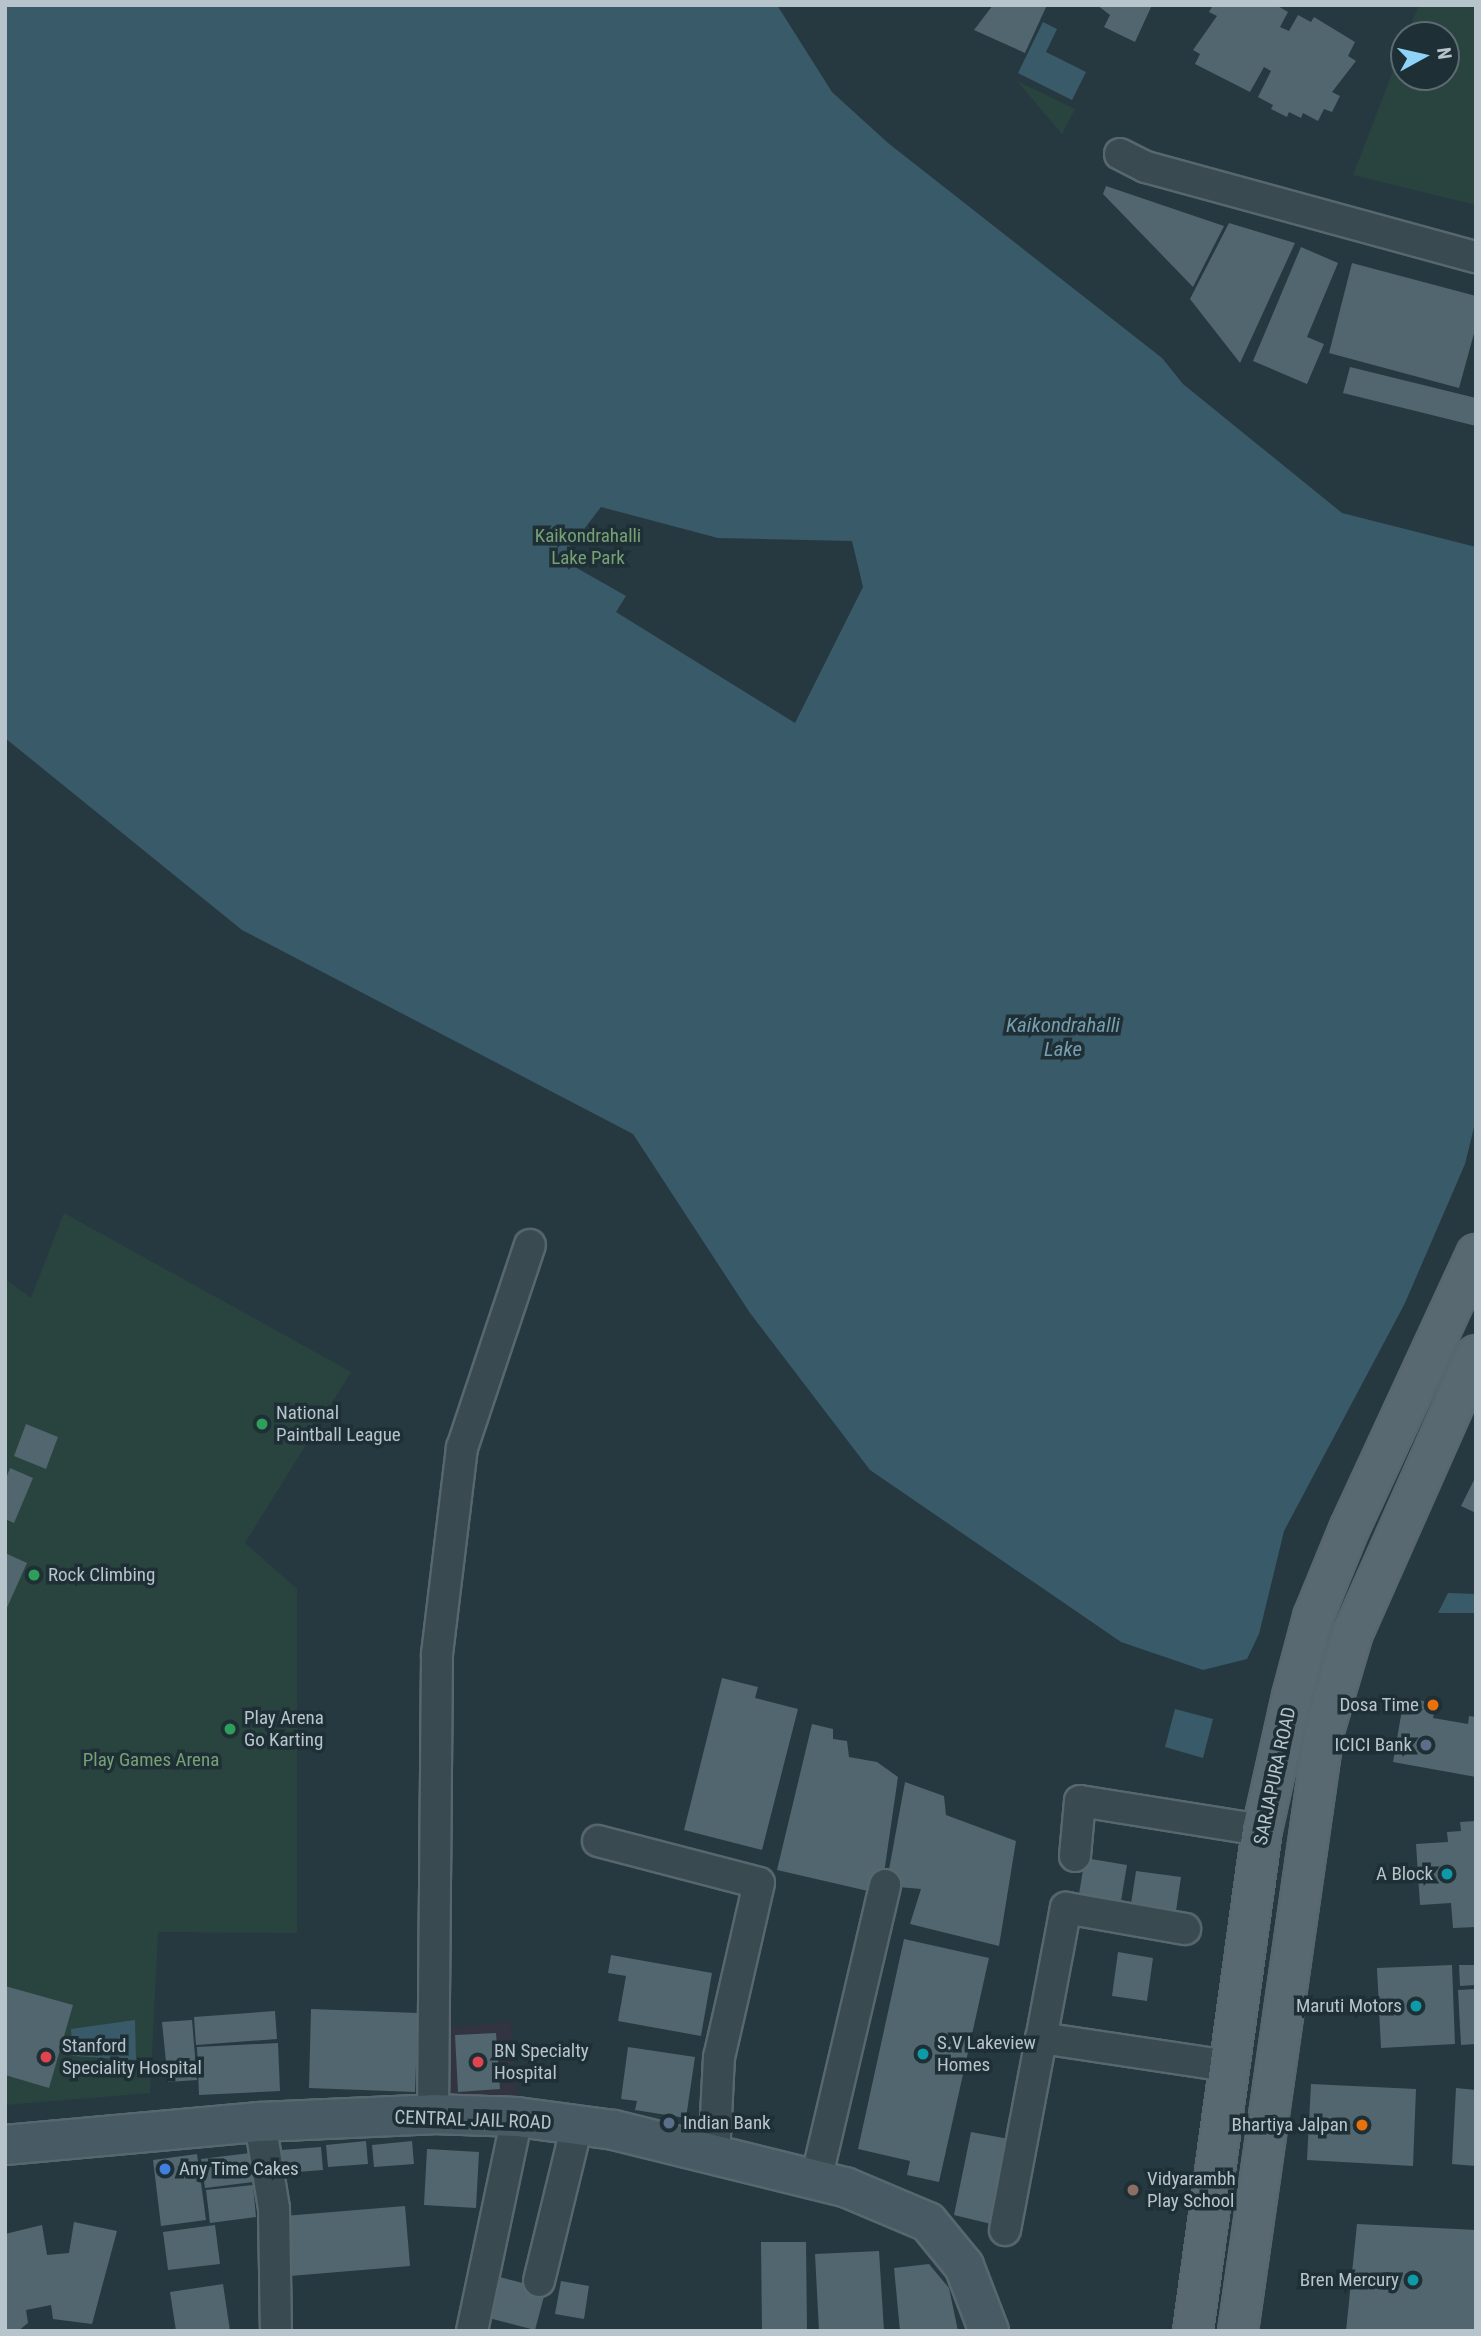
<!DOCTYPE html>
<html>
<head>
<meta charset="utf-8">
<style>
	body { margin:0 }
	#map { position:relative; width:1481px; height:2336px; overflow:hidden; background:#263941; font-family:"Roboto Condensed",sans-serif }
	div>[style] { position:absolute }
	.medical>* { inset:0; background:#323442 }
	.green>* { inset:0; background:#29443f }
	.water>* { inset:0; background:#395a68 }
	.building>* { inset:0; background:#51666e }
	.roads { filter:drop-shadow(2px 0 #58676e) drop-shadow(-2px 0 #58676e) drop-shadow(0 2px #58676e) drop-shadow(0 -2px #58676e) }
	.street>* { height:30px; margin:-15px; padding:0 15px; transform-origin:15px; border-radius:15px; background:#3a4a51 }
	.secondary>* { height:38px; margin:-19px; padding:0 19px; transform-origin:19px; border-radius:19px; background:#485a64 }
	.primary>* { height:38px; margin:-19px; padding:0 19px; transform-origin:19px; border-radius:19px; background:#586971 }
	.dots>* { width:19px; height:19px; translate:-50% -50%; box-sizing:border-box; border:4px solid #1f2f36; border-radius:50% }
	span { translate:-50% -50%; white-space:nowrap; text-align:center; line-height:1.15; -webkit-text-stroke:7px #1f2f36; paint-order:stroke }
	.park-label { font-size:19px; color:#77a175 }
	.poi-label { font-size:19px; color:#b7c4cb }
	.left { translate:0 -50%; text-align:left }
	.right { translate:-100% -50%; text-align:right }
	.street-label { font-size:19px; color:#b7c4cb }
	.water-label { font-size:21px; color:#779eae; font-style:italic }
	.frame { position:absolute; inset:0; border:7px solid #b7c4cb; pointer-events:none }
	.north { position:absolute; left:1390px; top:21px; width:70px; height:70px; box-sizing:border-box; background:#1f2f36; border:2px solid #5c6b72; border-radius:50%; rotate:82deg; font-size:19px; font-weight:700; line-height:28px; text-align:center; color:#b7c4cb }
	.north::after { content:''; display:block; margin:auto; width:24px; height:32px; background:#8fd4f8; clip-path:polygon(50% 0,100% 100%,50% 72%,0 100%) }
</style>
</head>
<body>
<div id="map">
	<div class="medical">
		<div style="clip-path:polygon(511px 2022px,517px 2096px,445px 2102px,439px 2028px)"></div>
	</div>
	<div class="green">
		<div style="clip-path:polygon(1419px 5px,1476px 5px,1476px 205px,1353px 175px,1404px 43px,1404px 77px,1446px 77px,1446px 35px,1407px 35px)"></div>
		<div style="clip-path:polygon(1017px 81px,1075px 109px,1062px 134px)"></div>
		<div style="clip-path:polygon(64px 1213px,351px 1372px,245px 1543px,297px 1589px,297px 1933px,158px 1932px,150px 2093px,5px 2105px,5px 1279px,31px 1298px)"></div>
	</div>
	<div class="water">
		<div style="clip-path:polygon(evenodd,5px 5px,777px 5px,832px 92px,888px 143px,1162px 358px,1183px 384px,1342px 513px,1476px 547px,1476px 1119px,1465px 1164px,1405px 1303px,1284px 1531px,1259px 1634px,1247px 1659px,1203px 1670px,1121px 1642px,870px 1470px,750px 1313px,633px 1134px,242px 930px,5px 738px,5px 5px,601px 507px,718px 538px,852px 541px,863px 587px,795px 723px,616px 612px,626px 596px,561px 559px,601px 507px)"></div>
		<div style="clip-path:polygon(1043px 22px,1057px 29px,1046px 52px,1086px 72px,1072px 100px,1018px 73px)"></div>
		<div style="clip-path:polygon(1448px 1593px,1476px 1594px,1476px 1613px,1438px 1613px)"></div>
		<div style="clip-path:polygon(1175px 1709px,1213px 1719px,1203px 1758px,1165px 1747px)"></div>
		<div style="clip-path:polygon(135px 2020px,136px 2060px,73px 2056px,71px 2029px)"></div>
	</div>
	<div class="building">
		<div style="clip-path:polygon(993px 5px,1047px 5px,1025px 53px,974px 30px)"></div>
		<div style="clip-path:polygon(1097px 5px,1152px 5px,1135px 42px,1104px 27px,1110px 15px)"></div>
		<div style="clip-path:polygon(1213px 5px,1276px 5px,1288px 12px,1280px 27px,1289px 31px,1298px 15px,1311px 22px,1314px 17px,1355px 42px,1348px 56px,1356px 61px,1332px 92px,1340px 96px,1332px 112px,1324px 109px,1318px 121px,1303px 113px,1301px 118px,1289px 112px,1287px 117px,1271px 109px,1273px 105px,1258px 97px,1271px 71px,1264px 67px,1250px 92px,1195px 64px,1200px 54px,1193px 50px,1217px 16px,1209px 12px)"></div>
		<div style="clip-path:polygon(1106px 186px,1224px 226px,1193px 287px,1103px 194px)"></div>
		<div style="clip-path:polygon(1229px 223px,1295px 243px,1240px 363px,1190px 299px)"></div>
		<div style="clip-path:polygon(1301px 247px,1338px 263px,1307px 337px,1324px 344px,1307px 384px,1253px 361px)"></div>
		<div style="clip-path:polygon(1352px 263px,1476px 296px,1476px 326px,1459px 388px,1329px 353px)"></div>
		<div style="clip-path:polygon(1350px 367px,1476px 398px,1476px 426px,1343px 393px)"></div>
		<div style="clip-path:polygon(26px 1424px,58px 1437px,46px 1469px,14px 1456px)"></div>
		<div style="clip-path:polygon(10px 1468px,33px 1478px,14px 1523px,5px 1519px,5px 1481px)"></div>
		<div style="clip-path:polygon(1476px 1476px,1476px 1513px,1461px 1506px)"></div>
		<div style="clip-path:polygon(5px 1553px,27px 1563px,5px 1612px)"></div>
		<div style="clip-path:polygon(722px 1678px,758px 1687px,755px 1698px,798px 1709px,762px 1850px,684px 1830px)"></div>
		<div style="clip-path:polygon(1404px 1698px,1436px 1703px,1433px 1718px,1468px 1724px,1469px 1716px,1476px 1717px,1476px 1777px,1393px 1762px)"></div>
		<div style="clip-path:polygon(812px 1724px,833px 1729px,833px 1739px,847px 1741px,849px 1757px,877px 1762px,898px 1777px,881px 1894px,777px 1870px)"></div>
		<div style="clip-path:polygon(905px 1782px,944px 1796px,946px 1815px,1016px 1841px,999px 1946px,910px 1924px,921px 1889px,886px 1886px)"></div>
		<div style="clip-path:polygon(1476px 1821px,1476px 1927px,1453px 1928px,1451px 1903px,1420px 1905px,1416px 1844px,1448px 1842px,1447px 1832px,1461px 1831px,1460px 1822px)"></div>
		<div style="clip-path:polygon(1085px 1858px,1127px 1865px,1120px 1907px,1078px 1900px)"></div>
		<div style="clip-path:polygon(1136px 1871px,1181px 1877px,1176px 1911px,1131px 1904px)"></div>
		<div style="clip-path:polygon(904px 1939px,989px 1958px,939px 2182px,907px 2175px,910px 2161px,858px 2149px)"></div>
		<div style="clip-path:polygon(1118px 1952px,1153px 1958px,1147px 2001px,1112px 1996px)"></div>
		<div style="clip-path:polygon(611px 1955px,712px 1973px,701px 2036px,618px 2021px,626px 1976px,608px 1973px)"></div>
		<div style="clip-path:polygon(1452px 1965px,1455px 2044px,1381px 2048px,1377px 1968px)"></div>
		<div style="clip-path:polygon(1459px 1965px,1476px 1965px,1476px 1985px,1460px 1986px)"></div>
		<div style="clip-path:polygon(5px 1986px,73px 2005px,49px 2088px,5px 2075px)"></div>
		<div style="clip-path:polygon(1476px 1989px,1476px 2044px,1461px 2045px,1458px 1990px)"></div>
		<div style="clip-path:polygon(311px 2009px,418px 2013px,415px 2092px,309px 2088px)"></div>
		<div style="clip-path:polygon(275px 2011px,277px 2039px,196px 2045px,194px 2017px)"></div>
		<div style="clip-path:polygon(192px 2020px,197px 2080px,168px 2082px,162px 2022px)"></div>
		<div style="clip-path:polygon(496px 2033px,500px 2089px,458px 2092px,455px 2035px)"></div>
		<div style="clip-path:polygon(278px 2043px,280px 2091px,199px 2095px,197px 2047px)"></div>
		<div style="clip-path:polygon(628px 2047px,695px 2057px,686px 2118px,635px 2110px,637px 2101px,621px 2099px)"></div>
		<div style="clip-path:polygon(1311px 2084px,1416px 2089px,1413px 2166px,1307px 2160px)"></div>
		<div style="clip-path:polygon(1456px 2088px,1476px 2090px,1476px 2166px,1452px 2164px)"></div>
		<div style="clip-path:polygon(971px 2132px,1009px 2139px,991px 2224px,954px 2215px)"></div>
		<div style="clip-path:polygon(366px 2141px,368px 2164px,328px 2167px,326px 2145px)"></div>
		<div style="clip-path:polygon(412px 2141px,414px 2164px,374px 2167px,372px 2145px)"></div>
		<div style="clip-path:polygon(321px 2147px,323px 2170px,283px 2173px,281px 2150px)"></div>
		<div style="clip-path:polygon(427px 2149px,479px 2152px,476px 2208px,424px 2205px)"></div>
		<div style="clip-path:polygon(250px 2153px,253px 2182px,205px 2188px,201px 2159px)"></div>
		<div style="clip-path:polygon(197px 2154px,206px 2220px,161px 2226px,153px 2160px)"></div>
		<div style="clip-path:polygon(253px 2185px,256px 2217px,210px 2223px,206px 2190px)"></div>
		<div style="clip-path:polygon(405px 2206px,410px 2266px,290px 2276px,284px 2216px)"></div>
		<div style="clip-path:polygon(74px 2222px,117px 2231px,92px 2324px,53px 2319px,51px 2305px,26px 2310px,28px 2323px,18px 2331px,5px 2331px,5px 2234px,42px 2225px,47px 2255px,69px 2253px)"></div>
		<div style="clip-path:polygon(1357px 2224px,1476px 2230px,1476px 2331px,1346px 2331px)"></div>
		<div style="clip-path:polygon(215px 2225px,220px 2264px,168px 2270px,163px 2232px)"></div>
		<div style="clip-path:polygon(761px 2242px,806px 2242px,807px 2331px,762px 2331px)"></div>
		<div style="clip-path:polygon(879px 2251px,884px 2331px,819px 2331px,815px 2254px)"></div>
		<div style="clip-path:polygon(929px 2264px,949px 2288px,958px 2331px,900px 2331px,894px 2268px)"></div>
		<div style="clip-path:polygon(492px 2275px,546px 2289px,535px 2330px,481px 2316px)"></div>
		<div style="clip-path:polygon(561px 2281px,589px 2286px,584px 2319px,555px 2314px)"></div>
		<div style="clip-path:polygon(223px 2284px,230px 2331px,176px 2331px,170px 2292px)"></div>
	</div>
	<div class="roads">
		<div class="street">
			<div style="left:1120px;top:154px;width:29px;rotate:27deg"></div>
			<div style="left:1146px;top:167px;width:342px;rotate:15.3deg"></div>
			<div style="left:598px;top:1841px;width:166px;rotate:14.6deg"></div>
			<div style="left:759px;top:1883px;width:179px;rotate:102.9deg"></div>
			<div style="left:719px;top:2057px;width:98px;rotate:92.9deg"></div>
			<div style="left:1075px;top:1856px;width:55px;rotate:-84.8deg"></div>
			<div style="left:1080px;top:1801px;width:184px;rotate:9.1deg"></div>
			<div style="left:1041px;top:2038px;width:190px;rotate:8.5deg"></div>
			<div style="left:433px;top:2114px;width:460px;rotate:-89.5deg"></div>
			<div style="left:437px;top:1654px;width:208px;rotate:-83.1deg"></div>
			<div style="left:462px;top:1448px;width:214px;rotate:-71.5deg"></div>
			<div style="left:260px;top:2122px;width:87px;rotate:80.8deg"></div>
			<div style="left:274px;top:2208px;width:123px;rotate:89.1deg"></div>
			<div style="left:816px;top:2180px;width:303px;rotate:-76.8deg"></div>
			<div style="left:1005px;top:2230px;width:328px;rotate:-79.3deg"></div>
			<div style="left:1066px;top:1908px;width:121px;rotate:10deg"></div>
			<div style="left:539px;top:2281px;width:161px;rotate:-76.3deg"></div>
			<div style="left:472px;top:2331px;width:219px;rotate:-78.1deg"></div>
		</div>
		<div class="secondary">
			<div style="left:5px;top:2145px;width:256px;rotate:-5.2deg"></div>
			<div style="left:260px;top:2122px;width:173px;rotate:-2.6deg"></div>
			<div style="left:433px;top:2114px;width:84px;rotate:2deg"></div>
			<div style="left:517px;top:2117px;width:98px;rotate:7.6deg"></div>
			<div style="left:614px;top:2130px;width:238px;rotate:13.9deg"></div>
			<div style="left:845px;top:2187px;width:90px;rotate:22.9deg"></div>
			<div style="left:928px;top:2222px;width:57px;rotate:50.7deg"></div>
			<div style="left:964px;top:2266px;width:70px;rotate:69deg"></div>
		</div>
		<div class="primary">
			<div style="left:1193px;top:2331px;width:506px;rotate:-82.16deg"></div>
			<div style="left:1262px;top:1830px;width:137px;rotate:-77.4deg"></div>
			<div style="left:1292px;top:1696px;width:82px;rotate:-75.1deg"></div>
			<div style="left:1313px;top:1617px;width:97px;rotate:-67.7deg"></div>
			<div style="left:1350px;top:1527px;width:301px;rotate:-65.2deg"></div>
			<div style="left:1238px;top:2331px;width:606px;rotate:-81.84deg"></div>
			<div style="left:1324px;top:1731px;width:102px;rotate:-73.5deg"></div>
			<div style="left:1353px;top:1633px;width:304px;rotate:-66.1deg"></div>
		</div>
	</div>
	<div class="dots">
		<div style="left:262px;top:1424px;background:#2e9e5b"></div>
		<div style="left:34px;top:1575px;background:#2e9e5b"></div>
		<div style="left:1433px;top:1705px;background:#e8710a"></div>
		<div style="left:230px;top:1729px;background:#2e9e5b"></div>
		<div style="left:1426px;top:1745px;background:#5c6f8a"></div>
		<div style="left:1447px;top:1874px;background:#0f9aa8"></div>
		<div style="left:1416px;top:2006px;background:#0f9aa8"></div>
		<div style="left:923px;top:2054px;background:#0f9aa8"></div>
		<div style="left:46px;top:2057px;background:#e0444e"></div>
		<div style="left:478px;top:2062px;background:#e0444e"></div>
		<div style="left:669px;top:2123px;background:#5c6f8a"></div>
		<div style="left:1362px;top:2125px;background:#e8710a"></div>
		<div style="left:165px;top:2169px;background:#3f7fe0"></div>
		<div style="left:1133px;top:2190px;background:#8d6e63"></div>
		<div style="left:1413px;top:2280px;background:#0f9aa8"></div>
	</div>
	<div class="park-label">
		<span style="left:588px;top:547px">Kaikondrahalli<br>Lake Park</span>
		<span style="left:151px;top:1760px">Play Games Arena</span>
	</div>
	<div class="poi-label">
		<span class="left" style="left:276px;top:1424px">National<br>Paintball League</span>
		<span class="left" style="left:48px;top:1575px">Rock Climbing</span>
		<span class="right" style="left:1419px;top:1705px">Dosa Time</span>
		<span class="left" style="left:244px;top:1729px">Play Arena<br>Go Karting</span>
		<span class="right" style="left:1412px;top:1745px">ICICI Bank</span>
		<span class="right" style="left:1433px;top:1874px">A Block</span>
		<span class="right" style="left:1402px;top:2006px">Maruti Motors</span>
		<span class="left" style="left:937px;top:2054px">S.V Lakeview<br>Homes</span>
		<span class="left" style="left:62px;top:2057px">Stanford<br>Speciality Hospital</span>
		<span class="left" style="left:494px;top:2062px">BN Specialty<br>Hospital</span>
		<span class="left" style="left:683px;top:2123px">Indian Bank</span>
		<span class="right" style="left:1348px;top:2125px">Bhartiya Jalpan</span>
		<span class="left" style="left:179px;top:2169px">Any Time Cakes</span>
		<span class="left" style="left:1147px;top:2190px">Vidyarambh<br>Play School</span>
		<span class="right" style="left:1399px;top:2280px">Bren Mercury</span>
	</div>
	<div class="street-label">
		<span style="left:1275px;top:1776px;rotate:-78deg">SARJAPURA ROAD</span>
		<span style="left:473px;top:2120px;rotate:2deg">CENTRAL JAIL ROAD</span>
	</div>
	<div class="water-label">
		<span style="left:1063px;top:1037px">Kaikondrahalli<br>Lake</span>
	</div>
	<div class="frame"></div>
	<div class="north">N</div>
</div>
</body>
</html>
